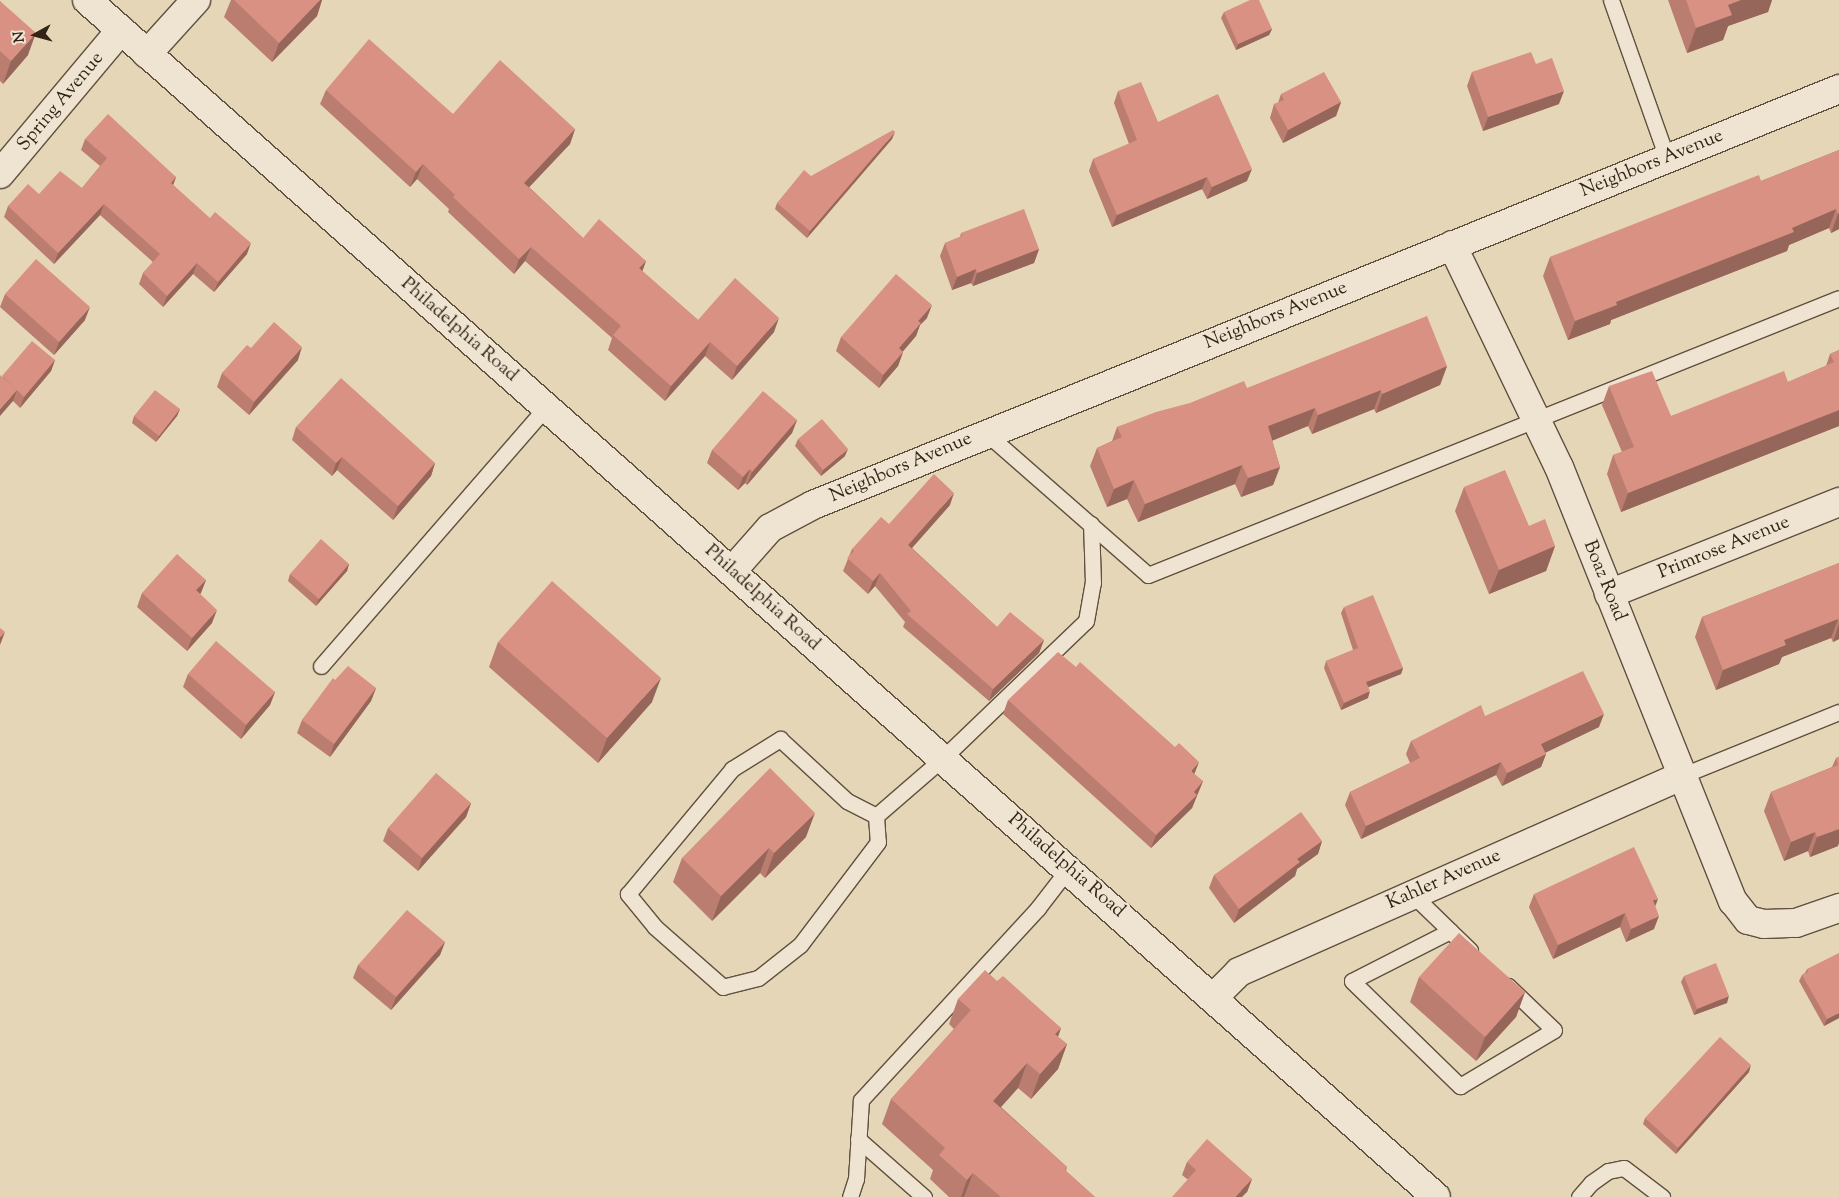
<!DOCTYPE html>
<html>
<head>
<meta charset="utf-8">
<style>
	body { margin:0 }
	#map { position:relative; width:1839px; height:1197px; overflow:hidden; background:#e5d6b8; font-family:"Sorts Mill Goudy",serif }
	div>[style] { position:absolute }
	.roads { filter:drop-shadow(1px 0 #60503e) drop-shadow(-1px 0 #60503e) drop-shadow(0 1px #60503e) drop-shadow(0 -1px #60503e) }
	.lane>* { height:15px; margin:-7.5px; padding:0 7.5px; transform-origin:7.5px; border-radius:7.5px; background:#eee4d1 }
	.street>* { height:28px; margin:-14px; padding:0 14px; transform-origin:14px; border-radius:14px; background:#eee4d1 }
	.secondary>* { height:28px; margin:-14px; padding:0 14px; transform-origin:14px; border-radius:14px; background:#eee4d1 }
	.wall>* { inset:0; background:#ba7d70 }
	.shaded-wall>* { inset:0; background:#97665b }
	.building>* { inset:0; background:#d89182 }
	span { translate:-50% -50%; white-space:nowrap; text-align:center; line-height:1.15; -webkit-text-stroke:5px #eee4d1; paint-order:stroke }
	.street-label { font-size:19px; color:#332316 }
	.north { position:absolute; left:10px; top:10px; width:50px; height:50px; -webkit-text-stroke:4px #eee4d1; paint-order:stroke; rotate:263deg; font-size:14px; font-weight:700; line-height:20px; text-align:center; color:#332316 }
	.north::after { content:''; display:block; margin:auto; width:18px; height:22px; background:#332316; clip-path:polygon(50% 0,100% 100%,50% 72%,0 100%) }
</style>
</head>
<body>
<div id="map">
	<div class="roads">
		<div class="lane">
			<div style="left:1611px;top:0;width:168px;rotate:70.5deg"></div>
			<div style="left:986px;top:433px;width:215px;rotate:41.2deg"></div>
			<div style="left:1148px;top:575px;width:744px;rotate:-21.84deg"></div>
			<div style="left:321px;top:666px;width:343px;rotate:-49deg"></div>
			<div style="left:780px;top:739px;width:91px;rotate:42.8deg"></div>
			<div style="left:847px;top:801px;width:33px;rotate:27deg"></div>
			<div style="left:876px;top:816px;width:26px;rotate:86deg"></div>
			<div style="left:878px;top:842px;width:129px;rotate:127.1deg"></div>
			<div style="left:800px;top:945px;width:53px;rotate:141.8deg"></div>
			<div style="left:758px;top:978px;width:36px;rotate:166deg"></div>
			<div style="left:723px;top:987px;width:91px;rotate:-138.6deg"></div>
			<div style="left:655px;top:927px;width:43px;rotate:-129.3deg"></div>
			<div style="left:628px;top:894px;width:163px;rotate:-50.2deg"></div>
			<div style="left:732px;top:769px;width:57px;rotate:-32deg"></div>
			<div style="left:1681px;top:776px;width:170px;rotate:-22.1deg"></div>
			<div style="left:876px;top:816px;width:89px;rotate:-40.9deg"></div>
			<div style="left:943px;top:758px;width:198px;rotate:-43.8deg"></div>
			<div style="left:1086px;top:621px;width:39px;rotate:-80deg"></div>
			<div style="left:1093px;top:583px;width:59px;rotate:-91.9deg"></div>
			<div style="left:1412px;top:894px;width:53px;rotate:44.2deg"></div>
			<div style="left:1450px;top:931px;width:110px;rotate:153deg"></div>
			<div style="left:1352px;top:981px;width:151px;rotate:44.2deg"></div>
			<div style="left:1460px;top:1086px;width:109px;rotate:-30.8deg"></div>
			<div style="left:1554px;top:1030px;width:64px;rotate:-136.3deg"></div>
			<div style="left:1450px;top:931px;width:28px;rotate:44deg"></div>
			<div style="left:858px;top:1139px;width:88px;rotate:41.3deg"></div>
			<div style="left:850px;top:1197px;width:19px;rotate:-72deg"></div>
			<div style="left:856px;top:1179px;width:79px;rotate:-86.4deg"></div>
			<div style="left:861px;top:1100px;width:261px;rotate:-47.3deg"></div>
			<div style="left:1038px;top:908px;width:49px;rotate:-52.4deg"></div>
			<div style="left:1579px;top:1197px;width:18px;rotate:-49deg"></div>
			<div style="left:1591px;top:1183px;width:21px;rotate:-35deg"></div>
			<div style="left:1608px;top:1171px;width:16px;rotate:-11deg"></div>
			<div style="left:1624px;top:1168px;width:48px;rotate:37.3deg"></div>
		</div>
		<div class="street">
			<div style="left:147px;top:54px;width:73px;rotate:-47.8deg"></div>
			<div style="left:0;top:174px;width:188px;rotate:-50deg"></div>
			<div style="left:1452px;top:245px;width:246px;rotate:64.3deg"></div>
			<div style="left:1559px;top:467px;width:468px;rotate:68.2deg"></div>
			<div style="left:1733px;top:901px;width:24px;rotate:52deg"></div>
			<div style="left:1748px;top:920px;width:16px;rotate:14deg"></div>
			<div style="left:1764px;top:924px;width:32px;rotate:-2deg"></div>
			<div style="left:1796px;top:923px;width:46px;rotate:-19.2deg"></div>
			<div style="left:732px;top:571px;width:57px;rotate:-48.5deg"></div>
			<div style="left:770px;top:528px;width:49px;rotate:-28.1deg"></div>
			<div style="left:813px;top:505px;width:1107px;rotate:-22.07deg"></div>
			<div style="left:1609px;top:594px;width:248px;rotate:-21.8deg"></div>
			<div style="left:1214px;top:997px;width:35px;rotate:-45deg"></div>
			<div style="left:1239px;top:972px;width:484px;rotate:-23.9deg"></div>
		</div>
		<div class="secondary">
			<div style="left:87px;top:0;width:1803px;rotate:41.58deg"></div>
		</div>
	</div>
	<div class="wall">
		<div style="clip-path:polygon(231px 0,322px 0,317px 16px,272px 62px,224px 17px)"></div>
		<div style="clip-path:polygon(1668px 0,1772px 0,1768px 12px,1728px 26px,1723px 40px,1687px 53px)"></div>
		<div style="clip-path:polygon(0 1px,28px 55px,3px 84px,0 81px)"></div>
		<div style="clip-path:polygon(1224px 12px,1272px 29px,1269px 35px,1236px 50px,1221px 18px)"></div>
		<div style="clip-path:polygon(1536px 64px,1559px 104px,1483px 131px,1467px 86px,1472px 72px)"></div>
		<div style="clip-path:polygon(326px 90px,453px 114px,575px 129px,570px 144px,529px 187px,583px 238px,646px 261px,642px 271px,698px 320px,774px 332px,732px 380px,705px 356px,665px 401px,608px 350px,612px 338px,525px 261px,514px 274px,448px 212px,449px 209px,417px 179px,410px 187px,320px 104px)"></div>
		<div style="clip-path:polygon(1118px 91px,1158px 122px,1247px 181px,1207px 199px,1202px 189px,1112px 227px,1089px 171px,1093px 159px,1129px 144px,1114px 103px)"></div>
		<div style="clip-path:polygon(1281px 94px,1341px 102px,1336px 116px,1283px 143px,1270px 118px,1274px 104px,1278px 103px)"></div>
		<div style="clip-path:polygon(85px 139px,176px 177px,173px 185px,247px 254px,214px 292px,193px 274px,163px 307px,139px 284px,143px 273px,153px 262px,100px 215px,54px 264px,4px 217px,8px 206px,39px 194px,82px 188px,100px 166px,81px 150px)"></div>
		<div style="clip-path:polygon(892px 139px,807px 238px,775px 209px,777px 203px)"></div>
		<div style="clip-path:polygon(1839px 150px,1839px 229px,1831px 233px,1829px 228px,1789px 245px,1787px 251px,1611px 320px,1610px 324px,1568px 340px,1543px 276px,1550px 257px,1761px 181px)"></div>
		<div style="clip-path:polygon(961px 233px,1039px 249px,1034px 263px,973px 286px,971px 283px,952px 290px,940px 256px,945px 243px,960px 237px)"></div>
		<div style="clip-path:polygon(5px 294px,85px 320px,54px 355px,0 307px)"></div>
		<div style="clip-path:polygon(927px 318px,920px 325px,916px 336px,902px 352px,903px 352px,898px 366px,879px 388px,836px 351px,841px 337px)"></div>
		<div style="clip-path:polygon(251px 348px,298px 360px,249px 415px,217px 387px,222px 373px)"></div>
		<div style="clip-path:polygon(1839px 350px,1839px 426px,1621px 512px,1607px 474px,1613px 455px,1622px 452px,1602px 405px,1609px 386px,1671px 416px,1788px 382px,1826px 366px,1830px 354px)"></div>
		<div style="clip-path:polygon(55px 360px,51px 371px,20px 408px,13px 401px,2px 377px)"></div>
		<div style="clip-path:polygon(1447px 366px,1440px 385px,1376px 413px,1374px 409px,1312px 434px,1308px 426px,1272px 440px,1280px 467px,1273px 485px,1241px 497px,1235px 484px,1138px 522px,1127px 499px,1107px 507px,1090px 466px,1097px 448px,1112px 441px,1117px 427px,1247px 388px)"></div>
		<div style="clip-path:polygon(180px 409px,177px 416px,156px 442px,132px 423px,134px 416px)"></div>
		<div style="clip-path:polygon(797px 420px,792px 433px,747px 485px,745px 483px,738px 490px,707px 463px,712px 450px)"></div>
		<div style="clip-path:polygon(296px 427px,435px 463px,431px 476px,393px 520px,337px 470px,332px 476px,292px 440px)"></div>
		<div style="clip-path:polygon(798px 439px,845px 456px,821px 476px,795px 446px)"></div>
		<div style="clip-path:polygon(1464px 487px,1529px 526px,1555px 546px,1546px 571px,1489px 594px,1455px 511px)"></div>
		<div style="clip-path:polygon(950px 505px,912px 548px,997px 627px,1044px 640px,1039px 653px,989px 701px,903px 627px,905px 622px,875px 586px,868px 594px,843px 571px,852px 549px,889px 524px)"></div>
		<div style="clip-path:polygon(1839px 563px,1839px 639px,1833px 642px,1831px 638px,1782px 657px,1779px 664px,1716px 690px,1695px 637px,1702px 617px)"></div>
		<div style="clip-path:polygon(349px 564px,347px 571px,316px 606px,288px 581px,290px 574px)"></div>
		<div style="clip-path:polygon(206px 580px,200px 594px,212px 623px,187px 651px,137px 607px,142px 593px)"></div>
		<div style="clip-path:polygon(1344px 607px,1403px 668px,1401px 674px,1368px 687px,1368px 698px,1341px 710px,1324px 668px,1326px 661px,1353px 650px,1341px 613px)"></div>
		<div style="clip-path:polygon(498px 642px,652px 702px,598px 763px,489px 667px)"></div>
		<div style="clip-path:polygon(188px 674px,275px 692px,270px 705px,241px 739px,183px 687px)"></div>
		<div style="clip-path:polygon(335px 680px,376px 688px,371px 701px,330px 757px,297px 733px,302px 720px)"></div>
		<div style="clip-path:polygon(1008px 700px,1203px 781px,1192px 808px,1151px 848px,1003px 714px)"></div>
		<div style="clip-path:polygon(1485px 716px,1599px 727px,1545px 753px,1546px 754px,1541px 767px,1502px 786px,1496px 775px,1361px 839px,1345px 805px,1350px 792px,1410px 763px,1406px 754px,1411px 741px)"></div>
		<div style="clip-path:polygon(1839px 757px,1838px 846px,1810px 857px,1808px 851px,1784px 861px,1764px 811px,1771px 792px,1832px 767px,1836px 758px)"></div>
		<div style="clip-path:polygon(471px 803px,466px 817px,418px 871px,383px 841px,388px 828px)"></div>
		<div style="clip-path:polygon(806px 837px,765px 878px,760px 873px,712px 921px,673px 882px,682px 858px)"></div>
		<div style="clip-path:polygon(1322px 841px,1318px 854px,1297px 869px,1295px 876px,1234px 923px,1209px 888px,1214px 875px)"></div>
		<div style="clip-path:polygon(1534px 894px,1655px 906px,1654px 929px,1626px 942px,1620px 927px,1553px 959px,1529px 907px)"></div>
		<div style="clip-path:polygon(445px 942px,440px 955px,391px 1010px,353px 978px,358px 965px)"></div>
		<div style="clip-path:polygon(1807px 969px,1839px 1018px,1824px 1026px,1799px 981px,1802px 975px,1805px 973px)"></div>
		<div style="clip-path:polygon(1684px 976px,1727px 1003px,1694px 1015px,1681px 982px)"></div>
		<div style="clip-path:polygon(1419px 977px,1525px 992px,1516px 1017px,1476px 1061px,1410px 1002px)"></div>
		<div style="clip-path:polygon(997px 981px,1061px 1028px,1058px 1037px,1067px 1044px,1058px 1069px,1031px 1099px,1018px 1088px,1001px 1107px,1067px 1167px,1066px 1171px,1095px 1197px,949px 1197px,930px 1179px,933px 1170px,882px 1124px,891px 1099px,954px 1029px,949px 1024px,958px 999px)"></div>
		<div style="clip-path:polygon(1749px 1072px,1676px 1154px,1643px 1124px,1645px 1118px)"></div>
		<div style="clip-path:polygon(1187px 1162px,1252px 1179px,1247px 1192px,1187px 1179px,1182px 1175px)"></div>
	</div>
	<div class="shaded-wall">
		<div style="clip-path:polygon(320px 0,322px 0,317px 16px,272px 62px,279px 43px)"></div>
		<div style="clip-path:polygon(1741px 0,1772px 0,1768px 12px,1728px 26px,1723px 40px,1687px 53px,1696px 28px,1728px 5px)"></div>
		<div style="clip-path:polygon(1272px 29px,1269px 35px,1236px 50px,1238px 44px)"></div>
		<div style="clip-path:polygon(36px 33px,28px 55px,3px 84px,11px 61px)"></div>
		<div style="clip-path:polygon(1564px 91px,1559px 104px,1483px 131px,1488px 117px)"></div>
		<div style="clip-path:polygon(1341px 102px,1336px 116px,1283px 143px,1288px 130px)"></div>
		<div style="clip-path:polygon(575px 129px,570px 144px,519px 198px,524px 183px)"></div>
		<div style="clip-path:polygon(895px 132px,892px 139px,807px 238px,810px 231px)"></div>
		<div style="clip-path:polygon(423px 164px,417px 179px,410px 187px,416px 172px)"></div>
		<div style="clip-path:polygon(1252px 169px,1247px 181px,1207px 199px,1212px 187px)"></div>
		<div style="clip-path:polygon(176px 177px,172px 188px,171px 183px)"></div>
		<div style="clip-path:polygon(1207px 177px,1202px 189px,1112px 227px,1117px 215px)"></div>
		<div style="clip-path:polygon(104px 204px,100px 215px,54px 264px,58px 253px)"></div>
		<div style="clip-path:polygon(1836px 209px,1829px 228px,1789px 245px,1787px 251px,1611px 320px,1610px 324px,1568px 340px,1575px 321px,1616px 302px)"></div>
		<div style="clip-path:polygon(1839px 213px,1839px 229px,1831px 233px,1838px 214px)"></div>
		<div style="clip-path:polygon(251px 243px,247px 254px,214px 292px,218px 282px)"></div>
		<div style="clip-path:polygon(531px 247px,525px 261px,514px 274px,519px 259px)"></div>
		<div style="clip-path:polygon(1039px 249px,1034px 263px,973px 286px,977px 273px)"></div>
		<div style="clip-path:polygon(646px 261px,641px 275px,639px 268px)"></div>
		<div style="clip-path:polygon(197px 263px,193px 274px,163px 307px,167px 296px)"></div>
		<div style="clip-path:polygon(976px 269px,971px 283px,952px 290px,957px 277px)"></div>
		<div style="clip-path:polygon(932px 305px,927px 318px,920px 325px,916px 336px,894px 362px,899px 348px,918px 321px)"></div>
		<div style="clip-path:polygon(90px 307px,85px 320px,54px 355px,59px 342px)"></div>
		<div style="clip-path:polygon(779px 318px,774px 332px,732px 380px,737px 366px)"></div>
		<div style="clip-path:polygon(710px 342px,705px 356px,665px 401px,671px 386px)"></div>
		<div style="clip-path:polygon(302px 347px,298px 360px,249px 415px,254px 402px)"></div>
		<div style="clip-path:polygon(903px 352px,898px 366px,879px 388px,883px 375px)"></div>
		<div style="clip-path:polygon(55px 360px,51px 371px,20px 408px,24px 397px)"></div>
		<div style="clip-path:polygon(1447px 366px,1440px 385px,1376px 413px,1382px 394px)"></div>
		<div style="clip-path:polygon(17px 390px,13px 401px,0 416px,0 409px)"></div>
		<div style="clip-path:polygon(1381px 390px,1374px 409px,1312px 434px,1318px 415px)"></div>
		<div style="clip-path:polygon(1315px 408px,1308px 426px,1262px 445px,1268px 426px)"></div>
		<div style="clip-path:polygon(180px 409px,177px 416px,156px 442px,159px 436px)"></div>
		<div style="clip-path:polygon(1839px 410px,1839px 426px,1621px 512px,1628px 493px)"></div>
		<div style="clip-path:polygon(797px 420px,792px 433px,747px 485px,752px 472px)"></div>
		<div style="clip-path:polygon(848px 449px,845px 456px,821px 476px,823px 470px)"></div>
		<div style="clip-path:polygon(342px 457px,337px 470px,332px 476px,336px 463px)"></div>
		<div style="clip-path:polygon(435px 463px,431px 476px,393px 520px,398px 506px)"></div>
		<div style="clip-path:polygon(1242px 465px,1235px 484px,1138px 522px,1145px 504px)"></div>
		<div style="clip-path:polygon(1280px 467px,1273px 485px,1241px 497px,1248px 478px)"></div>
		<div style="clip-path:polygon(750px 469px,745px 483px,738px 490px,743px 477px)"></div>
		<div style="clip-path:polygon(1134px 480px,1127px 499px,1107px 507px,1114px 489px)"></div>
		<div style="clip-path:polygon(954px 493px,950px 505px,904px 557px,908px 545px)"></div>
		<div style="clip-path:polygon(1555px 546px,1546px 571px,1489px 594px,1499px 570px)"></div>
		<div style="clip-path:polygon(349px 564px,347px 571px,316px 606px,319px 599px)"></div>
		<div style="clip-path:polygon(880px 573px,875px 586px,868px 594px,873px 581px)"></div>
		<div style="clip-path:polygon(206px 580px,201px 593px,191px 603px,196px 590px)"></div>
		<div style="clip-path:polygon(217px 610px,212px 623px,187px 651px,192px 638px)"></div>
		<div style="clip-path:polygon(1838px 619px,1831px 638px,1782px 657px,1779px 664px,1716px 690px,1723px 670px,1784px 640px)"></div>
		<div style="clip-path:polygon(1839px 624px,1839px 639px,1833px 642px)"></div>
		<div style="clip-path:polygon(5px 632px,0 645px,0 637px)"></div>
		<div style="clip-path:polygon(1044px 640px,1039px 653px,989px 701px,993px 689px)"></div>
		<div style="clip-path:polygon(1403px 668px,1401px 674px,1364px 689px,1366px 682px)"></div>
		<div style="clip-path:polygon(661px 678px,652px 702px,598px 763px,607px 738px)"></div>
		<div style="clip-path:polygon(376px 688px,371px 701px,330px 757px,334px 744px)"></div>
		<div style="clip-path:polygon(1370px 691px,1368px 698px,1341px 710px,1344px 703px)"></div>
		<div style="clip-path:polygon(275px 692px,270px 705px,241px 739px,246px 725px)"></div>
		<div style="clip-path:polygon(1604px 714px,1599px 727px,1536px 757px,1541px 744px)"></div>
		<div style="clip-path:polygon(1546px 754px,1541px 767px,1502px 786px,1507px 773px)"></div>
		<div style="clip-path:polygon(1199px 762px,1194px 775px,1191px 771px)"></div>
		<div style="clip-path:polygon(1501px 762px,1496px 775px,1361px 839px,1366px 826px)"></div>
		<div style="clip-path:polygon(1203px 781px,1192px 808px,1151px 848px,1156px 835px)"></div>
		<div style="clip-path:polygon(471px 803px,466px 817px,418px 871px,422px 858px)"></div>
		<div style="clip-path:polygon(815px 813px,806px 837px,765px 878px,774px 853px)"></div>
		<div style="clip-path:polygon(1839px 829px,1839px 843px,1838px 846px,1810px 857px,1817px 837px)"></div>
		<div style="clip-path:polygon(1815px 832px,1808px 851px,1784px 861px,1791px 842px)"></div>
		<div style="clip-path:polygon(1322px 841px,1318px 854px,1297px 869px,1295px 876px,1234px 923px,1239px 909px,1297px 859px)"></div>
		<div style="clip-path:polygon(769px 848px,760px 873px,712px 921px,721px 896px)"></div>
		<div style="clip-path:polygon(1658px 899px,1653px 912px,1653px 900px)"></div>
		<div style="clip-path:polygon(1625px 913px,1620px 927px,1553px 959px,1558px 945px)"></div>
		<div style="clip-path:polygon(1659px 916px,1654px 929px,1626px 942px,1631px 929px)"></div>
		<div style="clip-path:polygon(445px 942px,440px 955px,391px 1010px,396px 997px)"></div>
		<div style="clip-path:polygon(1525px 992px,1516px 1017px,1476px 1061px,1485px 1037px)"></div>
		<div style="clip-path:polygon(1729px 996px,1727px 1003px,1694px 1015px,1697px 1009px)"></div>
		<div style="clip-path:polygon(1839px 1013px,1839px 1018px,1824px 1026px,1827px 1019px)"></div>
		<div style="clip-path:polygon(1061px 1028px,1052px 1053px,1055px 1034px)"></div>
		<div style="clip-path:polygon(1067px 1044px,1058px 1069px,1031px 1099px,1040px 1074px)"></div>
		<div style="clip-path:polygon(1027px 1063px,1018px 1088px,984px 1126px,993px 1101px)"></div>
		<div style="clip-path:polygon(1751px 1065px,1749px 1072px,1676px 1154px,1678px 1148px)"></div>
		<div style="clip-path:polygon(973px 1173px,964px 1197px,961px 1197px,967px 1180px)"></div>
		<div style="clip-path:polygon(1252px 1179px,1247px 1192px,1242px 1197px,1235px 1197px)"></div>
	</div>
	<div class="building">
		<div style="clip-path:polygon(234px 0,320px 0,279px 43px)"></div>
		<div style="clip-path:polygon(1250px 0,1259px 0,1272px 29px,1238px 44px,1224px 12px)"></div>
		<div style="clip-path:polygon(1686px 0,1741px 0,1728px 5px,1732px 15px,1696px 28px)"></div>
		<div style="clip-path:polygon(0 1px,36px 33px,11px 61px,0 51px)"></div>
		<div style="clip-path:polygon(369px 39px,453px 114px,500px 60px,575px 129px,524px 183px,583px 238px,599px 219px,646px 261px,639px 268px,698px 320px,735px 278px,779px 318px,737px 366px,710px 342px,671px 386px,613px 335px,621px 326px,531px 247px,519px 259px,453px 197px,455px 195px,423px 164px,416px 172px,326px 90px)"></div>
		<div style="clip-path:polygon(1531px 52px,1536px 64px,1552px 58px,1564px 91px,1488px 117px,1472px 72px)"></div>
		<div style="clip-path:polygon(1324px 72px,1341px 102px,1288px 130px,1274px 104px,1284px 100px,1281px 94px)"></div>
		<div style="clip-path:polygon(1141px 82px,1158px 122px,1218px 94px,1252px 169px,1212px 187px,1207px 177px,1117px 215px,1093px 159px,1137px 140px,1118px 91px)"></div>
		<div style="clip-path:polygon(108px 114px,176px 177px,171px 183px,210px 218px,215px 212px,251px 243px,218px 282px,197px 263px,167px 296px,143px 273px,160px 254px,104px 204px,58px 253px,8px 206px,28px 184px,39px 194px,60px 171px,82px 188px,107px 158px,85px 139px)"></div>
		<div style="clip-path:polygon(893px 130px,895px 132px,810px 231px,777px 203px,804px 170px,811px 176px)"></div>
		<div style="clip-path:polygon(1839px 150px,1839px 213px,1838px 214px,1836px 209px,1792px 228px,1794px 232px,1616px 302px,1617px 305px,1575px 321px,1550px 257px,1759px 175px,1761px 181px)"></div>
		<div style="clip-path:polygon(1024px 209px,1039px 249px,977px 273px,976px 269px,957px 277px,945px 243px,962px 236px,961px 233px)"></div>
		<div style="clip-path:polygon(36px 259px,90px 307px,59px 342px,5px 294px)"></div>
		<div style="clip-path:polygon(896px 274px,932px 305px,918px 321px,921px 323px,899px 348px,903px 352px,883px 375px,841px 337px)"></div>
		<div style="clip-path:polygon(1427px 316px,1447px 366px,1382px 394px,1381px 390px,1318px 415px,1315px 408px,1268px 426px,1280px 467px,1248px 478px,1242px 465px,1145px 504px,1134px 480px,1114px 489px,1097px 448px,1122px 437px,1117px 427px,1156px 412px,1190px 403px,1244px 381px,1247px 388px)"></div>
		<div style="clip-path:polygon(274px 322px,302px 347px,254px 402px,222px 373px,247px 345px,251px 348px)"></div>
		<div style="clip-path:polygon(32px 341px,55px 360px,24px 397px,17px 390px,0 409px,0 375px,16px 389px,2px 376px)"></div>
		<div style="clip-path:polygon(1839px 350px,1839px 410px,1628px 493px,1613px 455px,1634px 447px,1609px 386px,1652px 371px,1671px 416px,1784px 371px,1788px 382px,1834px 362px,1830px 354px)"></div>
		<div style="clip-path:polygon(341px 378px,435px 463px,398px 506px,342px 457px,336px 463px,296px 427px)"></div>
		<div style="clip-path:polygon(155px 390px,180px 409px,159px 436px,134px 416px)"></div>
		<div style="clip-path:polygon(763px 391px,797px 420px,752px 472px,750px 469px,743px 477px,712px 450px)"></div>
		<div style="clip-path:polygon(822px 419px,848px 449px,823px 470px,798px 439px)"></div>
		<div style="clip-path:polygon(1505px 470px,1529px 526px,1545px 519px,1555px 546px,1499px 570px,1464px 487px)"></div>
		<div style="clip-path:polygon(934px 474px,954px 493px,908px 545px,997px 627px,1010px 612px,1044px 640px,993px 689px,907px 614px,911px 611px,880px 573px,873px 581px,847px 558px,854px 551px,852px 549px,881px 517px,889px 524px)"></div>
		<div style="clip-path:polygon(321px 539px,349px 564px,319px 599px,290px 574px)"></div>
		<div style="clip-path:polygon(177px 554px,206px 580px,196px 590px,217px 610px,192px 638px,142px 593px)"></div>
		<div style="clip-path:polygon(1839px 563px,1839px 621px,1838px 619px,1784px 640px,1786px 645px,1723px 670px,1702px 617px)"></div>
		<div style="clip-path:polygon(552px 581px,661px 678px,607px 738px,498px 642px)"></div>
		<div style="clip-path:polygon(1373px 595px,1403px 668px,1366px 682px,1370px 691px,1344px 703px,1326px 661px,1358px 648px,1344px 607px)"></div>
		<div style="clip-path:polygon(0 628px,5px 632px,0 637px)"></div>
		<div style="clip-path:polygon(216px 641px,275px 692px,246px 725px,188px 674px)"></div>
		<div style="clip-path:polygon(1058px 652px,1076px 667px,1080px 662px,1175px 747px,1179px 743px,1199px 762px,1191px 771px,1203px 781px,1194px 792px,1197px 795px,1156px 835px,1008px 700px)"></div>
		<div style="clip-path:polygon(348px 666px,376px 688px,334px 744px,302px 720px,333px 678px,335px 680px)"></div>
		<div style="clip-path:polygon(1583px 671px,1604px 714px,1541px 744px,1546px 754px,1507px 773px,1501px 762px,1366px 826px,1350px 792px,1420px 758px,1411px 741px,1481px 705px,1485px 716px)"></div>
		<div style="clip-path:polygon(1839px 757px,1839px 829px,1817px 837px,1815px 832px,1791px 842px,1771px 792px,1838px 765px,1836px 758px)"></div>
		<div style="clip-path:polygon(770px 768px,815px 813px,774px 853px,769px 848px,721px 896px,682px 858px)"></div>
		<div style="clip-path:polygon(436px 773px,471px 803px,422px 858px,388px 828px)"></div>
		<div style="clip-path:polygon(1301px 812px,1322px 841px,1297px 859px,1300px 862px,1239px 909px,1214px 875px)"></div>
		<div style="clip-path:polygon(1634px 847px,1658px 899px,1653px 900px,1659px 916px,1631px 929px,1625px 913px,1558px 945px,1534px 894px)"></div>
		<div style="clip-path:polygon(407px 910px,445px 942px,396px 997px,358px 965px)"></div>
		<div style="clip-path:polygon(1459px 933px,1525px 992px,1485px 1037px,1419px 977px)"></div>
		<div style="clip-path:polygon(1839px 953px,1839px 1013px,1827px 1019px,1802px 975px,1808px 972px,1807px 969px)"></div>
		<div style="clip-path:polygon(1716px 963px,1729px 996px,1697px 1009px,1684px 976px)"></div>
		<div style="clip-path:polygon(985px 970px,997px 981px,1003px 976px,1061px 1028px,1055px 1034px,1067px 1044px,1040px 1074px,1027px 1063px,993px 1101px,1067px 1167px,1065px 1170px,1095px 1197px,1001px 1197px,973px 1173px,967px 1180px,939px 1155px,945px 1148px,891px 1099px,971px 1010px,958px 999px)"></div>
		<div style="clip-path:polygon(1720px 1037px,1751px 1065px,1678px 1148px,1645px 1118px)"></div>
		<div style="clip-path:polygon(1207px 1139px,1252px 1179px,1235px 1197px,1172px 1197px,1196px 1170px,1187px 1162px)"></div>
	</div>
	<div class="street-label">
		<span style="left:61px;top:102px;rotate:-50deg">Spring Avenue</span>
		<span style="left:1652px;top:164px;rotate:-22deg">Neighbors Avenue</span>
		<span style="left:1276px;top:316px;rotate:-22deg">Neighbors Avenue</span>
		<span style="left:459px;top:330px;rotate:41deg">Philadelphia Road</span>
		<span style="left:901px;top:468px;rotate:-23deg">Neighbors Avenue</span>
		<span style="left:1724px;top:548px;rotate:-22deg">Primrose Avenue</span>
		<span style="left:1604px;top:581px;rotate:68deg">Boaz Road</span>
		<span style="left:762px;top:598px;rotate:42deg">Philadelphia Road</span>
		<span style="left:1066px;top:866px;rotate:41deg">Philadelphia Road</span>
		<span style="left:1444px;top:880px;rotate:-24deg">Kahler Avenue</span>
	</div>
	<div class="north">N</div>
</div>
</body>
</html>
